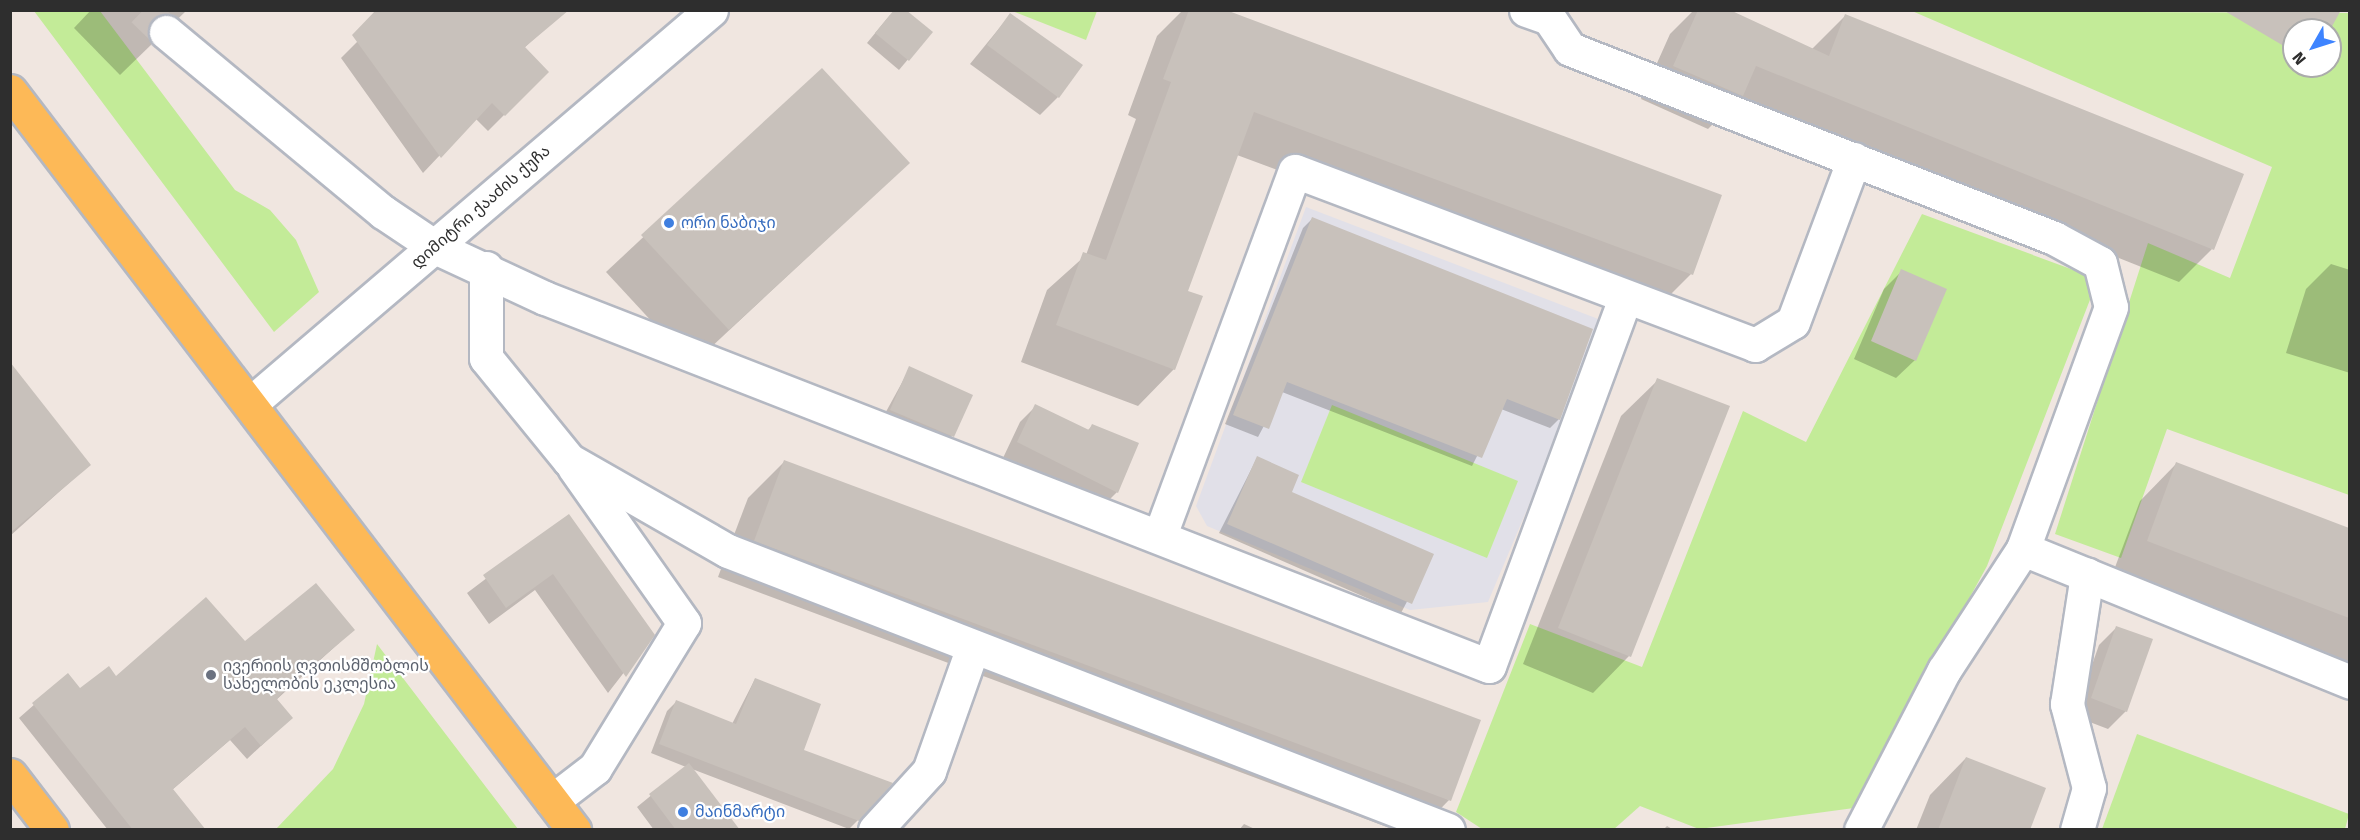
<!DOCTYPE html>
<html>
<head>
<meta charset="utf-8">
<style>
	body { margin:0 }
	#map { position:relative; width:2360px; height:840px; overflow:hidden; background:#f0e6e0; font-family:"Fira Sans","Noto Sans Georgian",sans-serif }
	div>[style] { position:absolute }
	.industrial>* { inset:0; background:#e1e0e8 }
	.green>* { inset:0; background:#c3eb98 }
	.shadow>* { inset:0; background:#0003 }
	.building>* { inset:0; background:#c8c1bb }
	.minor-tunnel>* { height:33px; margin-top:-16.5px; transform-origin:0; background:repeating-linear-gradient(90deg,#c9c1bc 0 33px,transparent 0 49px) }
	.roads { filter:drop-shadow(2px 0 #b4b8c2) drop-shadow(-2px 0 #b4b8c2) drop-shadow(0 2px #b4b8c2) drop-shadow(0 -2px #b4b8c2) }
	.minor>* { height:33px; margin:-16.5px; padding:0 16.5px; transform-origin:16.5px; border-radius:16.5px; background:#fff }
	.major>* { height:33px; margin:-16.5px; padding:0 16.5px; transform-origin:16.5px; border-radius:16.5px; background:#fdb957 }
	.dots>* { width:16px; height:16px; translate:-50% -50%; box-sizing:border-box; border:3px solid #fff; border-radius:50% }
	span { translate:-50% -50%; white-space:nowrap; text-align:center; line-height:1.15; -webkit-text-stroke:4.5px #fff; paint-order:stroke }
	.street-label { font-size:16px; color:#2e2e2e }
	.shop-label { font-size:16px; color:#366cbe }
	.left { translate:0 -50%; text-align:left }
	.worship-label { font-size:16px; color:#5b616d }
	.frame { position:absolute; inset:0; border:12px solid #2e2e2e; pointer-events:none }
	.north { position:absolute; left:2282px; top:18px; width:60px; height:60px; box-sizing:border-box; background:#fff; border:2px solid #ababab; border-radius:50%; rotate:231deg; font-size:16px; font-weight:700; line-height:24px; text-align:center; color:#2e2e2e }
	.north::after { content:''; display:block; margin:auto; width:21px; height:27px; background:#3e84ff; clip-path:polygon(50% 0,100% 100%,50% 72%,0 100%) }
</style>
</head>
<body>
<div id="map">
	<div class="industrial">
		<div style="clip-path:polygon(1306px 207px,1606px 322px,1488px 602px,1410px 610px,1207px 526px,1196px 506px)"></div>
	</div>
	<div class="green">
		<div style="clip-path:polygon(34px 11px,100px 11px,235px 190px,270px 210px,296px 240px,319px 292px,274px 332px)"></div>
		<div style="clip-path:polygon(1012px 11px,1097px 10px,1097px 11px,1086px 40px)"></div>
		<div style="clip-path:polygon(evenodd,1912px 11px,2349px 13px,2349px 495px,2167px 429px,2121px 558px,2055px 534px,2148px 243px,2230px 278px,2272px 167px,1912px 11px,2294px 30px,2330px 30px,2330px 66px,2294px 66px,2294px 30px)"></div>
		<div style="clip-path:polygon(1922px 214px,2098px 279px,1987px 566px,1854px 808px,1699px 829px,1640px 806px,1613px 830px,1482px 829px,1456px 812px,1530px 624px,1642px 667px,1743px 411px,1806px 442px)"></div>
		<div style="clip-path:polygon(1332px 405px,1518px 481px,1487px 558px,1301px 482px)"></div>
		<div style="clip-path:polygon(377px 644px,518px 829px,276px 829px,333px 769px,364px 704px)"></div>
		<div style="clip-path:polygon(2137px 734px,2349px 814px,2345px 829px,2102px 829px)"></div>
	</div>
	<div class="shadow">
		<div style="clip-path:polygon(91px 10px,187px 10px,120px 75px,74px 28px)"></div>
		<div style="clip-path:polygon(1183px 10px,1222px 10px,1691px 274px,1655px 310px,1237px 155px,1186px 292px,1174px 369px,1138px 406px,1021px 362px,1047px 290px,1086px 255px,1136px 119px,1128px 115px,1157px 36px)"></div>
		<div style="clip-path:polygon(1694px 10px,1727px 10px,1812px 49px,1845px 16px,2212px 249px,2179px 282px,1733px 104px,1708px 129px,1641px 99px,1670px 34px)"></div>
		<div style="clip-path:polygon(890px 15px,931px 32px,899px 70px,867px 43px)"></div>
		<div style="clip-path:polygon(1010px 15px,1058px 97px,1040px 115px,970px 64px)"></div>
		<div style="clip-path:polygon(551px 23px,524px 48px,547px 72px,488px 131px,475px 118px,423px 173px,341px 58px,357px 42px)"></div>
		<div style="clip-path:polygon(822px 70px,908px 163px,692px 365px,606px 272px)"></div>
		<div style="clip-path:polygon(1312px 219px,1559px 419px,1550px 428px,1501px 409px,1472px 466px,1282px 392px,1258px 437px,1225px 424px,1303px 228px)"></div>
		<div style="clip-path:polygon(2331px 264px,2350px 270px,2350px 373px,2286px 353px,2306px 289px)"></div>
		<div style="clip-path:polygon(1902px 271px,1915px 360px,1896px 378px,1854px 359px,1884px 289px)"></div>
		<div style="clip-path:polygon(10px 364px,89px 465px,10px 536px)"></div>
		<div style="clip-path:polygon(910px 368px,952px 436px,943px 446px,882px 419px)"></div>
		<div style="clip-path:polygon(1658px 380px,1728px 407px,1629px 656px,1593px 693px,1523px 664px,1621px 416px)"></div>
		<div style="clip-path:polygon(1036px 406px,1087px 431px,1092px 426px,1117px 492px,1102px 507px,1003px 458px,1020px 422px)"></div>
		<div style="clip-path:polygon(1257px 458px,1290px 493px,1432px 554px,1401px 613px,1219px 533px)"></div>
		<div style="clip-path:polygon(784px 462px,1449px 800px,1420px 830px,1395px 830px,718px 577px,748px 498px)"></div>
		<div style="clip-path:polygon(2176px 464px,2350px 530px,2350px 668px,2111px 578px,2140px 501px)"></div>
		<div style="clip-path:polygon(569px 516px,653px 635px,608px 693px,535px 590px,489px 624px,467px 593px)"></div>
		<div style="clip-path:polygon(2117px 627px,2126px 711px,2108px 729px,2074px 716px,2099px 645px)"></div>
		<div style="clip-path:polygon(244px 643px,339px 643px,276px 700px,291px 718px,247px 759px,230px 740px,172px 790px,187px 830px,108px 830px,19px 718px,68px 675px,80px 690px)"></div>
		<div style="clip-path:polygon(755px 679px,802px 751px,858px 820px,849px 829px,692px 769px,738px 830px,654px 830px,637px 807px,686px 767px,651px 753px,667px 711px,676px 702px,732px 724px)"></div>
		<div style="clip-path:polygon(1966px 758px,2029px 830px,1916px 830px,1930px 795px)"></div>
		<div style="clip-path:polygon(1244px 824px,1257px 830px,1239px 830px)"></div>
		<div style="clip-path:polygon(1667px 826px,1674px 830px,1663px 830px)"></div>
	</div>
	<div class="building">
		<div style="clip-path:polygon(376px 10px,569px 10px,525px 47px,549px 72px,505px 116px,492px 103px,441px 158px,352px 35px)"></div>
		<div style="clip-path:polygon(894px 10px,906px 10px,933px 32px,909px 61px,875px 33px)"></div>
		<div style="clip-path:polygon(1189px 10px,1226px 10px,1722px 195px,1693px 275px,1254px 112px,1188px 291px,1203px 296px,1175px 370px,1056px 325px,1083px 252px,1106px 260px,1171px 82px,1163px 79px)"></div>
		<div style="clip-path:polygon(1698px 10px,1730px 10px,1829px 56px,1845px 14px,2244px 174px,2214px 250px,1756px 66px,1743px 96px,1673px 66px)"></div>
		<div style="clip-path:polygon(2223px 10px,2341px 10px,2330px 30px,2294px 30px,2294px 52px)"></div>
		<div style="clip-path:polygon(1010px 13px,1083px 65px,1059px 98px,987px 45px)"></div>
		<div style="clip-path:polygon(822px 68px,910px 163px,729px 330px,641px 235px)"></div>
		<div style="clip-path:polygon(1312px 217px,1593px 329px,1560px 420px,1507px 399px,1482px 458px,1287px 382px,1269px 429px,1233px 415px)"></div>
		<div style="clip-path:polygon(1901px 269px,1947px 289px,1916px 361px,1871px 341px)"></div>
		<div style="clip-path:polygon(10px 362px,91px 465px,10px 533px)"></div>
		<div style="clip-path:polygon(909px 366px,973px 395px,954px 437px,890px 410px)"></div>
		<div style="clip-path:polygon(1657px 378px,1730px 406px,1631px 657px,1558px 628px)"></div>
		<div style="clip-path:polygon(1035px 404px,1089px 430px,1092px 424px,1139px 443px,1118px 493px,1017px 442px)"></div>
		<div style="clip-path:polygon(1257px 456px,1299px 475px,1292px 492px,1434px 554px,1412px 604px,1227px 524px)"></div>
		<div style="clip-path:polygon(784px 460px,1481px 720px,1451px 801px,754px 541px)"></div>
		<div style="clip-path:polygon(2176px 462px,2349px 528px,2349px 618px,2147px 541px)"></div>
		<div style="clip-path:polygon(569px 514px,655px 635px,626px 677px,553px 574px,506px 608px,483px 575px)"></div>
		<div style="clip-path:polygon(316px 583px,355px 630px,286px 688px,277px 699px,293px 718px,261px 746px,245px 727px,173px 789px,206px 830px,133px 830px,32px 703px,68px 673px,80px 688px,109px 666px,116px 676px,206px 597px,245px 641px)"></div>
		<div style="clip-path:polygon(2116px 626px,2153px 639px,2127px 712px,2091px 698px)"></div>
		<div style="clip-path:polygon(755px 678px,821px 704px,804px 750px,893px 783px,859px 821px,659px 744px,676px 700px,736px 724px)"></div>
		<div style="clip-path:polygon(1966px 757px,2046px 788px,2030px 830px,1938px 830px)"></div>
		<div style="clip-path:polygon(689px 763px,740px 830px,676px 830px,649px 794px)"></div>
	</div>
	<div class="minor-tunnel">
		<div style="left:143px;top:10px;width:32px;rotate:44deg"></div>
	</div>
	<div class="roads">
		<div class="minor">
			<div style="left:1526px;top:10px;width:24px;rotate:19deg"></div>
			<div style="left:1549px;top:18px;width:37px;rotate:56deg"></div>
			<div style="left:1570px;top:49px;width:520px;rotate:21.33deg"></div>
			<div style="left:2054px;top:238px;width:52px;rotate:28.5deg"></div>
			<div style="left:2100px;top:263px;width:45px;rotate:76deg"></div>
			<div style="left:2111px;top:307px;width:258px;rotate:110deg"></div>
			<div style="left:2023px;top:549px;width:145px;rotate:123.1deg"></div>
			<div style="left:1944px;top:670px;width:180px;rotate:117.4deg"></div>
			<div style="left:166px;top:32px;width:282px;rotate:39.7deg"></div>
			<div style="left:383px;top:212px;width:63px;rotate:33.9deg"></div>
			<div style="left:435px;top:247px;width:121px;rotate:24.9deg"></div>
			<div style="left:545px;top:298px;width:1013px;rotate:21.3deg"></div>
			<div style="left:1489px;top:666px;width:392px;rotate:-69.7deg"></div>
			<div style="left:486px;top:268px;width:90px;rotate:90deg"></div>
			<div style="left:486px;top:358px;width:132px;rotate:50.9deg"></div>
			<div style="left:569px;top:460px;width:183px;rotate:29.8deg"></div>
			<div style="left:728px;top:551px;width:772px;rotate:21.18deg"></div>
			<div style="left:251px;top:403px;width:605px;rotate:-40.51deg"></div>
			<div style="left:1160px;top:535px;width:388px;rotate:-69.7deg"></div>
			<div style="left:1295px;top:171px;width:492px;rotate:20.7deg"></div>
			<div style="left:1755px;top:345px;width:44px;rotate:-31.2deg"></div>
			<div style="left:1793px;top:322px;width:174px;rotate:-69.5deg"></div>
			<div style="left:2023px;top:549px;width:353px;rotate:22.1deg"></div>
			<div style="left:552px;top:801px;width:54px;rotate:-37.5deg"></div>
			<div style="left:595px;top:768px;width:170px;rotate:-58.5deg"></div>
			<div style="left:684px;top:623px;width:191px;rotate:-125.2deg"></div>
			<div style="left:875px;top:830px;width:80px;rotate:-47.5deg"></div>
			<div style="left:929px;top:771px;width:132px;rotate:-70.5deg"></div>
			<div style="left:2077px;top:830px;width:44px;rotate:-74.1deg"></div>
			<div style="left:2089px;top:788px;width:87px;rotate:-104.7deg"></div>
			<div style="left:2067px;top:704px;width:131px;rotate:-81.2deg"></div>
		</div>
		<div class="major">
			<div style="left:10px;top:91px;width:930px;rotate:52.65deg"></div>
			<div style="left:10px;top:775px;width:69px;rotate:52.6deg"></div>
		</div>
	</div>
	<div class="dots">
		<div style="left:669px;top:223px;background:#3f7fe0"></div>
		<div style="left:211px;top:675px;background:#6b7280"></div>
		<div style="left:683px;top:812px;background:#3f7fe0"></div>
	</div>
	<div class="street-label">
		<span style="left:481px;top:207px;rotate:-41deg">დიმიტრი ქააძის ქუჩა</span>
	</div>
	<div class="shop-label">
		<span class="left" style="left:681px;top:223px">ორი ნაბიჯი</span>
		<span class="left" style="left:695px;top:812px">მაინმარტი</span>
	</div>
	<div class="worship-label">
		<span class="left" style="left:223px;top:675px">ივერიის ღვთისმშობლის<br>სახელობის ეკლესია</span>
	</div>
	<div class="frame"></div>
	<div class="north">N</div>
</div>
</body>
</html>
